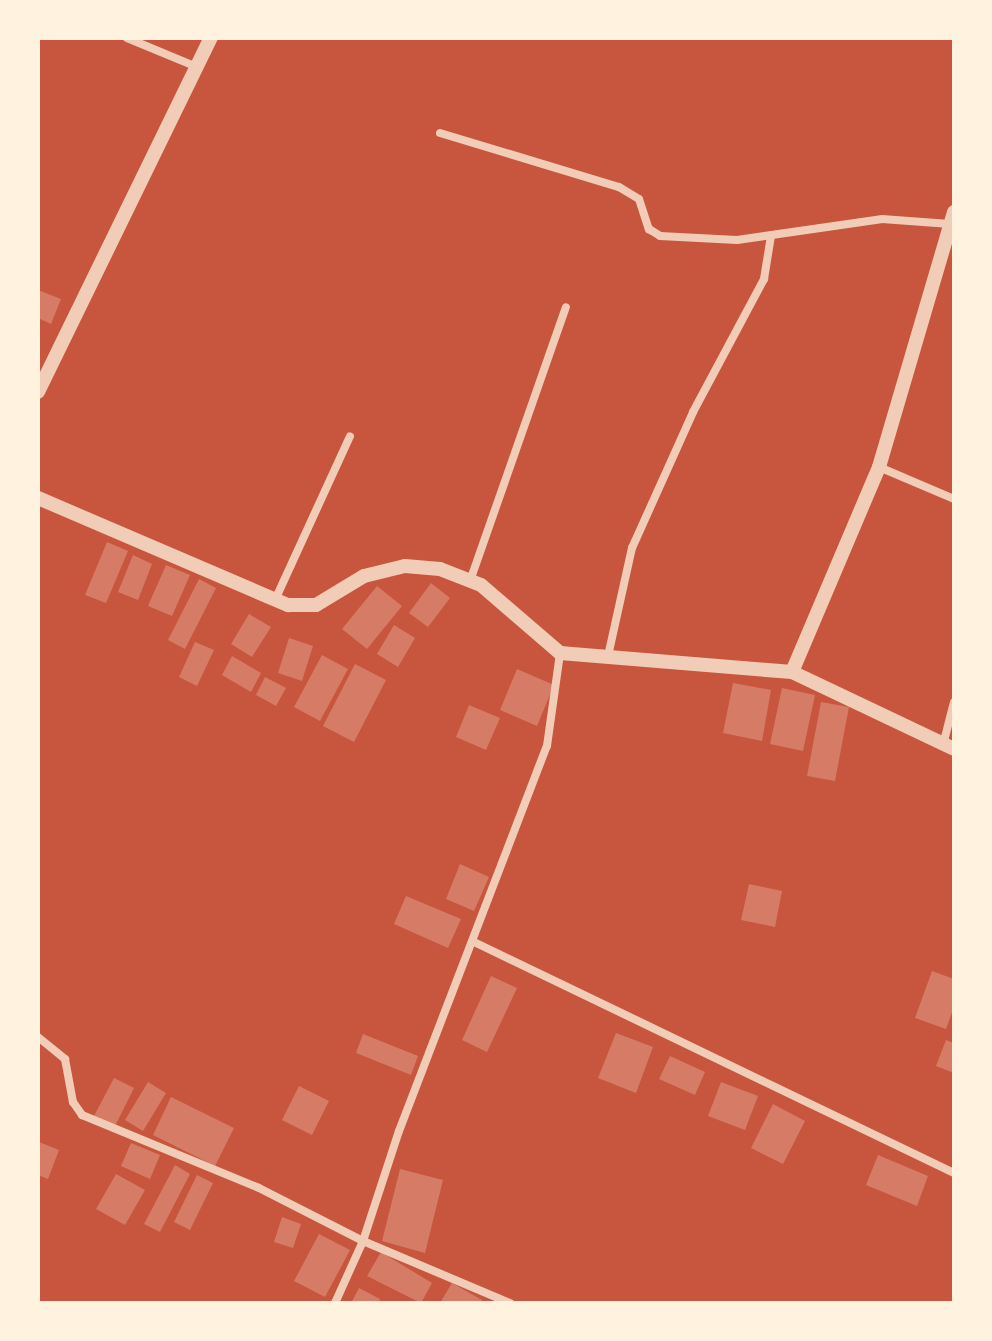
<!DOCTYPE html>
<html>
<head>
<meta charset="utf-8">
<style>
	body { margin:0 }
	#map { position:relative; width:992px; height:1341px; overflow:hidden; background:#c8553d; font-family:Helvetica,sans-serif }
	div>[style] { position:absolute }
	.building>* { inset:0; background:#d67c66 }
	.minor>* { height:8px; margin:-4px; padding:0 4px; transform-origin:4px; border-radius:4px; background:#f1ccb7 }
	.tertiary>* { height:14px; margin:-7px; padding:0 7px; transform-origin:7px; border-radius:7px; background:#f1ccb7 }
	span { translate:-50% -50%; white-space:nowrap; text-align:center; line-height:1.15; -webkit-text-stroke:6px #fff3e0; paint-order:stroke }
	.frame { position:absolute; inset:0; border:40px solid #fff3e0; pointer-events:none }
</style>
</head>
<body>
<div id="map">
	<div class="building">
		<div style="clip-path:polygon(38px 290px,61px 299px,51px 324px,38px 318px)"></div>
		<div style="clip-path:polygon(107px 542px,128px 551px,106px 603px,85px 595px)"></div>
		<div style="clip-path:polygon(133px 555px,152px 564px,138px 600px,118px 592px)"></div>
		<div style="clip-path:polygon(166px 565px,190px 575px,172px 616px,148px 606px)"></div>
		<div style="clip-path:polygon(199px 579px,216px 588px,185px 649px,168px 640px)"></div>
		<div style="clip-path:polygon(431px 583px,450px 598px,428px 627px,409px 613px)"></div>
		<div style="clip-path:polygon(377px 586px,402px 606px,367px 649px,342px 629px)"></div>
		<div style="clip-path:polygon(249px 614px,271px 627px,252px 657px,231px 644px)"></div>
		<div style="clip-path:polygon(394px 625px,415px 638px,398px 667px,377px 654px)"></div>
		<div style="clip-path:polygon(289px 638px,313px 646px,302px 681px,278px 673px)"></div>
		<div style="clip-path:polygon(195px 642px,214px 650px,197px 686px,179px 677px)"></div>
		<div style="clip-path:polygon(322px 655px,348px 669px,320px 721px,294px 707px)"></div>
		<div style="clip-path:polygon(232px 656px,261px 673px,251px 692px,222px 675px)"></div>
		<div style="clip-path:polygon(355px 664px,386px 680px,354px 742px,323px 726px)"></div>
		<div style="clip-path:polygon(517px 669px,554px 685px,537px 726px,500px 710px)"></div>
		<div style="clip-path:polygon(265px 677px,286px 688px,276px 706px,256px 695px)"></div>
		<div style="clip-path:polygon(733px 683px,771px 690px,762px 741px,723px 733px)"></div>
		<div style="clip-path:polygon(782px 688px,815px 695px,803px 751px,770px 744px)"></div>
		<div style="clip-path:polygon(821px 702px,849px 707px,835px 781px,807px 776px)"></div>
		<div style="clip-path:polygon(469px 705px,500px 718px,486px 750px,456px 737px)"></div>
		<div style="clip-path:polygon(460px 864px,489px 877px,474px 911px,446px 899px)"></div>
		<div style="clip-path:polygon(749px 884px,782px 891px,775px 927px,741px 920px)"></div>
		<div style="clip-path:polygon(406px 896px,461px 919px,448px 948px,394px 924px)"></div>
		<div style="clip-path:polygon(932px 971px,954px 979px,954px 1007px,946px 1029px,915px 1018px)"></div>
		<div style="clip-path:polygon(491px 976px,517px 988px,487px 1052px,462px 1040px)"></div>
		<div style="clip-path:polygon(616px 1033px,653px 1047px,636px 1093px,598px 1078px)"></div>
		<div style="clip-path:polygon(363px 1034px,418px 1056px,411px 1075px,356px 1053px)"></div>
		<div style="clip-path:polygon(946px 1040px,954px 1043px,954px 1073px,936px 1066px)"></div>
		<div style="clip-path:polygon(670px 1056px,705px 1072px,695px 1095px,659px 1079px)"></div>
		<div style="clip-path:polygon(114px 1078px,134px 1088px,115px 1126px,94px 1116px)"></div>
		<div style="clip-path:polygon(148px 1082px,166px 1093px,143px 1131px,125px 1120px)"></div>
		<div style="clip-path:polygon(721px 1082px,758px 1096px,745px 1130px,708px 1116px)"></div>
		<div style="clip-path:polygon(299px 1086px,329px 1101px,312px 1135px,282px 1120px)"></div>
		<div style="clip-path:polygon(171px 1097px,234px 1128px,215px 1166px,153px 1135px)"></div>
		<div style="clip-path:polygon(773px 1104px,805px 1121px,783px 1164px,751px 1148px)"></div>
		<div style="clip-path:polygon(39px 1142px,59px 1150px,48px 1179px,38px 1175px)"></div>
		<div style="clip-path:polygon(131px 1143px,160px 1155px,150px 1179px,121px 1166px)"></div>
		<div style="clip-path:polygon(878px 1155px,928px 1176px,917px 1206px,866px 1185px)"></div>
		<div style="clip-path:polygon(175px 1165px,190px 1174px,160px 1232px,144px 1224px)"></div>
		<div style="clip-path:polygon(400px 1169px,443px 1180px,425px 1253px,382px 1241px)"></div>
		<div style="clip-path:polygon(116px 1174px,145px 1190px,125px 1225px,96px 1209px)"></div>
		<div style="clip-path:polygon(197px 1175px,213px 1183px,190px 1230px,174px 1222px)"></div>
		<div style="clip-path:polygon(282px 1217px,301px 1224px,293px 1248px,274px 1242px)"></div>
		<div style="clip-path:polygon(319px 1234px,350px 1250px,325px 1297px,294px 1281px)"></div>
		<div style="clip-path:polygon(381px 1252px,432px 1283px,421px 1303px,367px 1276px)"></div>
		<div style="clip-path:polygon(452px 1283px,482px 1300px,481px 1303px,440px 1303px)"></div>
		<div style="clip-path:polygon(359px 1288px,380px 1299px,379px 1303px,352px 1301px)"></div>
	</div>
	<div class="minor">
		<div style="left:127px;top:38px;width:76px;rotate:22.5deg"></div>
		<div style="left:440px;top:133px;width:187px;rotate:16.8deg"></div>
		<div style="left:619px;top:187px;width:23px;rotate:31deg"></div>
		<div style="left:639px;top:199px;width:32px;rotate:72deg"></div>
		<div style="left:649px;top:229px;width:13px;rotate:32deg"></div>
		<div style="left:660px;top:236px;width:77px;rotate:3deg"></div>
		<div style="left:737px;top:240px;width:147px;rotate:-8.2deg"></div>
		<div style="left:882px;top:219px;width:68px;rotate:4.2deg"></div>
		<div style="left:879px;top:467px;width:82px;rotate:23.1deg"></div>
		<div style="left:470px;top:581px;width:290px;rotate:-70.7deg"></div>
		<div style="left:275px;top:600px;width:180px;rotate:-65.4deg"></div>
		<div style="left:608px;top:656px;width:111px;rotate:-77.5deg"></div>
		<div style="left:632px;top:548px;width:149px;rotate:-65.8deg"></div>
		<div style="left:693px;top:412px;width:151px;rotate:-61.9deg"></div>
		<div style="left:764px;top:279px;width:44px;rotate:-80.8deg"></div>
		<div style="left:944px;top:741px;width:40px;rotate:-75.6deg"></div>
		<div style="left:474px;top:942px;width:533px;rotate:25.7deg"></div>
		<div style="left:38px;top:1037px;width:35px;rotate:39deg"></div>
		<div style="left:65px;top:1059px;width:44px;rotate:79.5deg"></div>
		<div style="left:73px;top:1102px;width:16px;rotate:55deg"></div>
		<div style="left:82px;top:1115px;width:191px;rotate:22.4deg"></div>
		<div style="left:259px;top:1188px;width:117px;rotate:27deg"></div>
		<div style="left:363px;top:1241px;width:160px;rotate:22.9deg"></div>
		<div style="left:335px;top:1303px;width:68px;rotate:-65.7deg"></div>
		<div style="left:363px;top:1241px;width:116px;rotate:-71.9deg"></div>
		<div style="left:399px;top:1131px;width:412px;rotate:-69deg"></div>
		<div style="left:547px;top:746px;width:94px;rotate:-82deg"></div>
	</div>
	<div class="tertiary">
		<div style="left:38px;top:392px;width:394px;rotate:-64deg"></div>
		<div style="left:38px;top:498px;width:272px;rotate:23.2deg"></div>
		<div style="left:288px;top:605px;width:28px"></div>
		<div style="left:316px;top:605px;width:56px;rotate:-31.1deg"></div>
		<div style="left:364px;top:576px;width:42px;rotate:-13.7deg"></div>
		<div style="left:405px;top:566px;width:35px;rotate:5deg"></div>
		<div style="left:440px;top:569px;width:44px;rotate:21.3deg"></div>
		<div style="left:481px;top:585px;width:104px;rotate:40.7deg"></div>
		<div style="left:560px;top:653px;width:233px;rotate:4.7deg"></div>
		<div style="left:792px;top:672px;width:179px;rotate:25.4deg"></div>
		<div style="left:792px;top:672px;width:223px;rotate:-67deg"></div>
		<div style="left:879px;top:467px;width:266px;rotate:-73.6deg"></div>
	</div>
	<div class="frame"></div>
</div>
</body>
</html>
